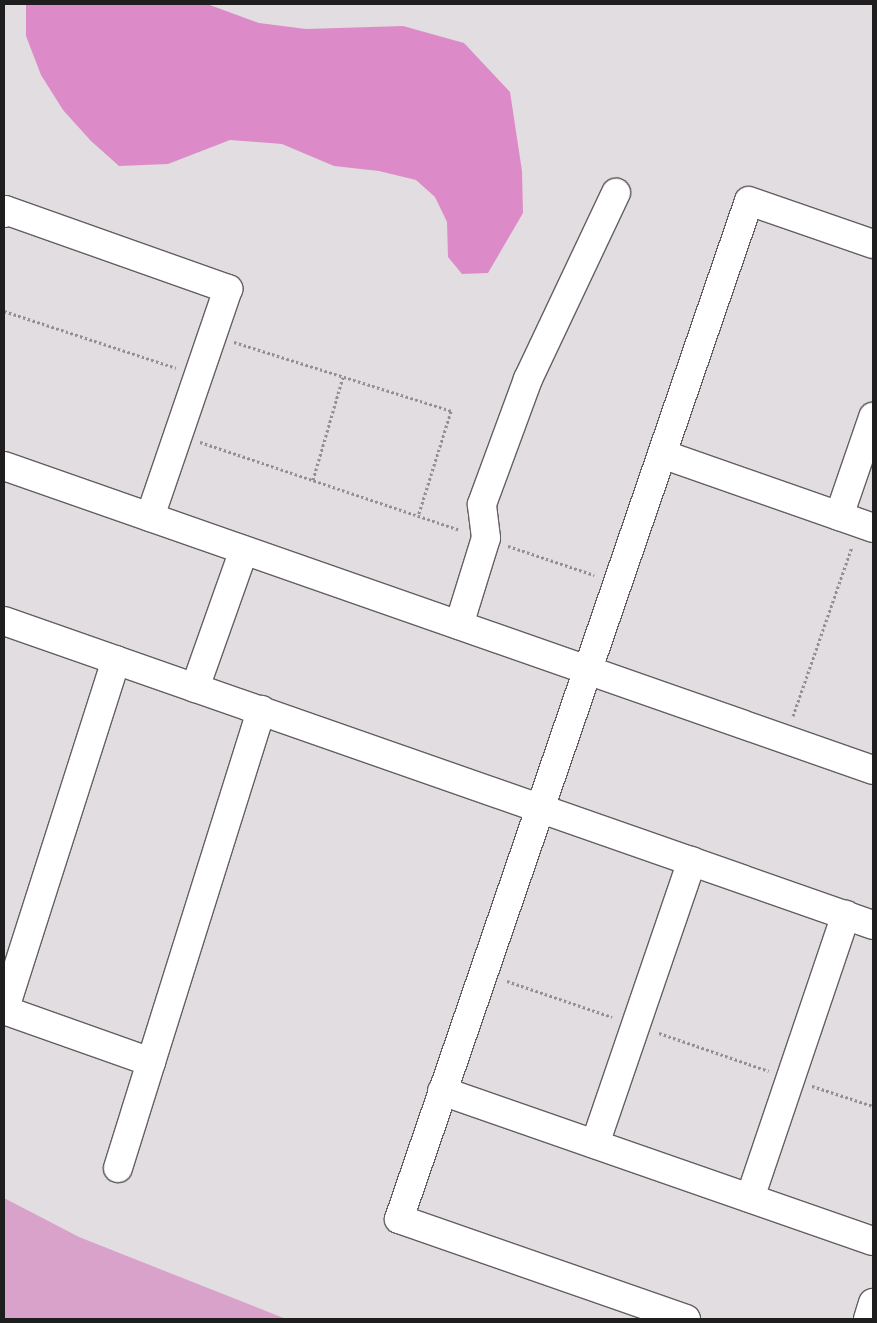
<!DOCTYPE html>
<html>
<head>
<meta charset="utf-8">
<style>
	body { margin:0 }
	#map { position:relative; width:877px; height:1323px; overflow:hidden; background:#e2dde0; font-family:Lato,sans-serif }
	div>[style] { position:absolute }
	.green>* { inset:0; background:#d9a2ca }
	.water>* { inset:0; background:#dc8bc8 }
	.path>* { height:3px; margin-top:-1.5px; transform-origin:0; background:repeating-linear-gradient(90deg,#939092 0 2.5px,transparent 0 5px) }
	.roads { filter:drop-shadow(1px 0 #635f62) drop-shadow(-1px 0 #635f62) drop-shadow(0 1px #635f62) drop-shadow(0 -1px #635f62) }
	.minor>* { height:28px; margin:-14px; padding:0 14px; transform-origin:14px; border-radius:14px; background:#fff }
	span { translate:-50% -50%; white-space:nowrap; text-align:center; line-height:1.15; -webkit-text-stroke:5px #efeaed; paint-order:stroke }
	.frame { position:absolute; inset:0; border:5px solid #1f1e1f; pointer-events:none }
</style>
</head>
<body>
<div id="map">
	<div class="green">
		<div style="clip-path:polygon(4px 1198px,79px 1237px,286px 1319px,4px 1319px)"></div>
	</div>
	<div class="water">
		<div style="clip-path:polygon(26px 4px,207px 4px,259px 23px,306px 29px,403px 26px,464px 43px,510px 92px,522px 171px,523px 213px,488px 273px,462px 274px,448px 257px,447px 222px,435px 197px,416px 180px,379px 171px,334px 166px,282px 144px,230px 140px,168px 164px,119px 166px,91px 141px,63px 110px,41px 75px,26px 36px)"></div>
	</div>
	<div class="path">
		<div style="left:4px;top:311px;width:181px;rotate:18.3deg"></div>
		<div style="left:234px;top:342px;width:228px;rotate:17.6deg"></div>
		<div style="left:451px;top:411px;width:110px;rotate:107.4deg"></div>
		<div style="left:200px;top:442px;width:274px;rotate:18.7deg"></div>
		<div style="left:313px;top:480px;width:107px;rotate:-73.8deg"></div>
		<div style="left:508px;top:546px;width:91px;rotate:18.6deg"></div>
		<div style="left:793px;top:716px;width:179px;rotate:-70.8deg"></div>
		<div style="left:507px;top:981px;width:111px;rotate:18.9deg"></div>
		<div style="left:659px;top:1033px;width:116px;rotate:19.1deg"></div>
		<div style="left:812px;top:1086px;width:64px;rotate:18.2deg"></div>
	</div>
	<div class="roads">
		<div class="minor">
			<div style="left:4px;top:213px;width:3px;rotate:-72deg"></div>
			<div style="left:5px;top:210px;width:237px;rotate:19.5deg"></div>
			<div style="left:228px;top:289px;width:241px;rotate:108.9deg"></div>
			<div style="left:662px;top:454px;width:224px;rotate:19.3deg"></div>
			<div style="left:4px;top:466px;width:921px;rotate:19.28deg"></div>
			<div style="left:839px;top:516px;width:105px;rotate:-71deg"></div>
			<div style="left:4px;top:621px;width:921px;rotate:19.28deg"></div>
			<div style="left:459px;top:625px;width:91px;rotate:-72.8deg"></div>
			<div style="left:486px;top:538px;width:34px;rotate:-97deg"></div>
			<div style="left:482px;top:504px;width:133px;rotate:-69.8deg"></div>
			<div style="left:528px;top:379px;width:206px;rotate:-64.7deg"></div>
			<div style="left:116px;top:660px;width:367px;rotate:107.7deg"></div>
			<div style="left:4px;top:1010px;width:156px;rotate:19.5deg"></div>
			<div style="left:151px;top:1062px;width:369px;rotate:-72.6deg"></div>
			<div style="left:195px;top:688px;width:146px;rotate:-70.5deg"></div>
			<div style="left:442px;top:1091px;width:456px;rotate:19.2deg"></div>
			<div style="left:595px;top:1144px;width:299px;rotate:-71.1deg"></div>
			<div style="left:118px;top:1168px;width:111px;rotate:-72.7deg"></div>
			<div style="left:750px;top:1198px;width:299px;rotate:-71.3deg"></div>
			<div style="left:686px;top:1319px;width:304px;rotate:-160.8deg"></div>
			<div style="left:399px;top:1219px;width:1076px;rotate:-71.03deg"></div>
			<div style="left:749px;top:201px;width:131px;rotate:19.1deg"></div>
			<div style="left:868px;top:1319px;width:17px;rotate:-73deg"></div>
		</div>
	</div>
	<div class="frame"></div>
</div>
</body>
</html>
